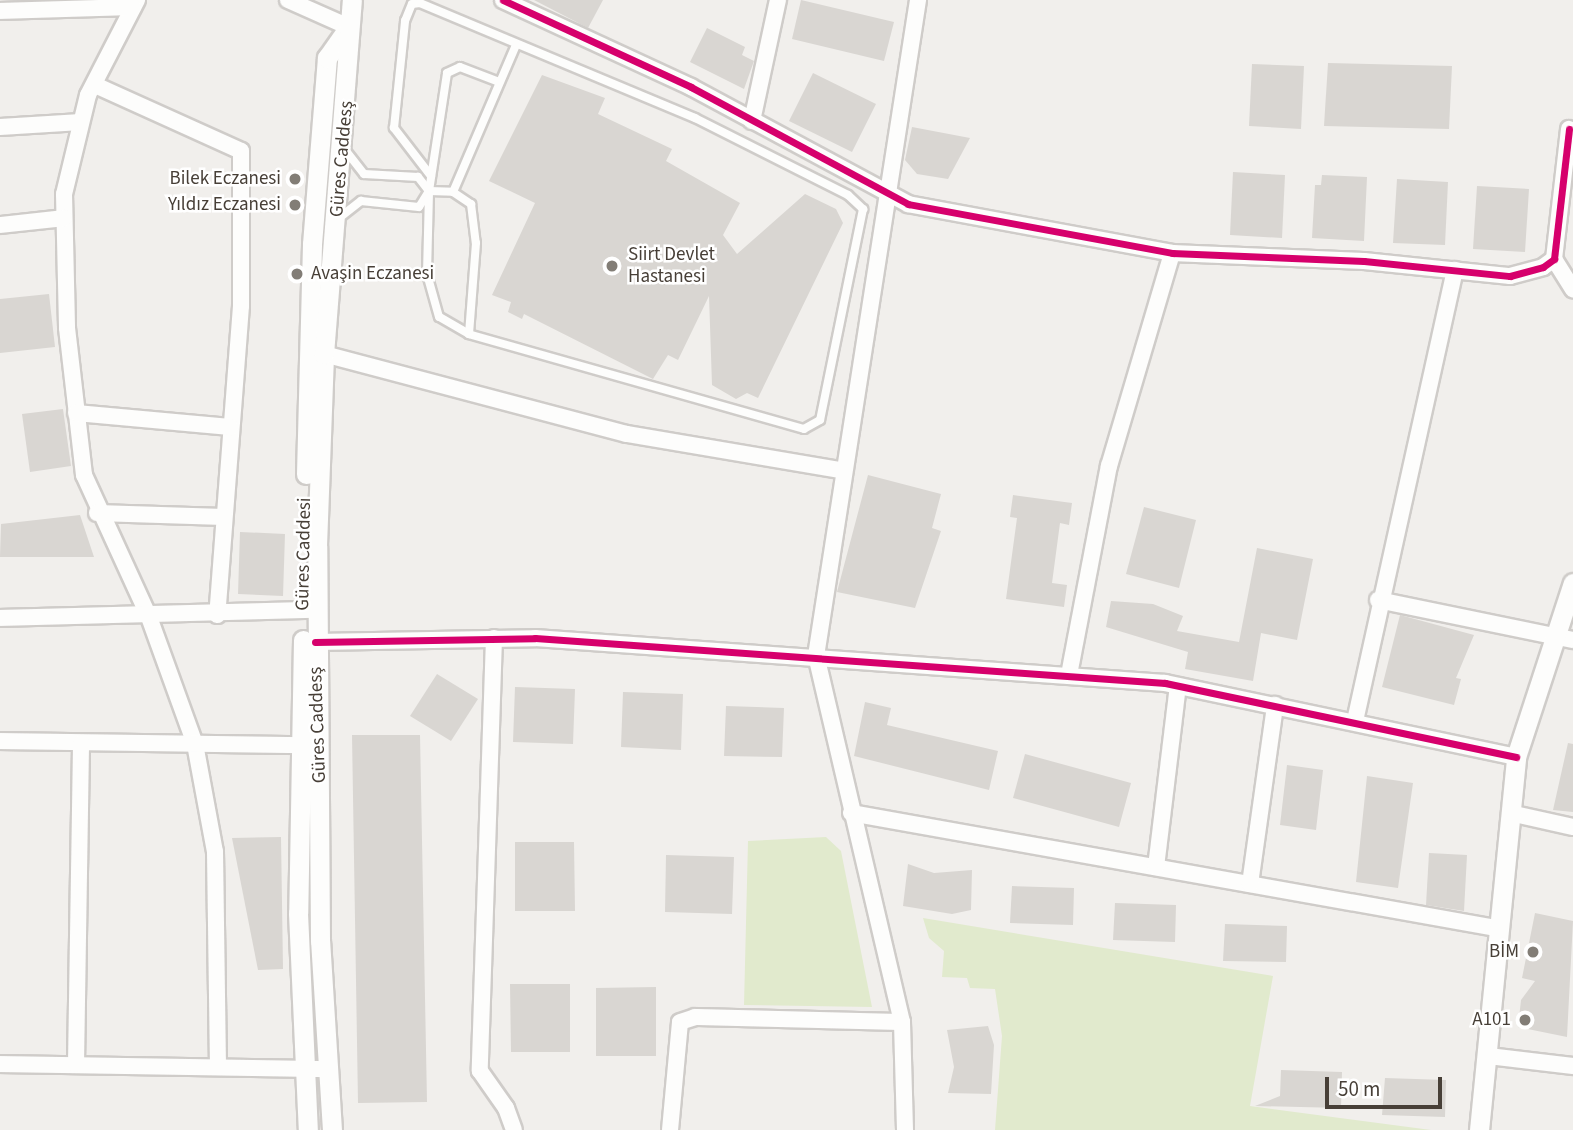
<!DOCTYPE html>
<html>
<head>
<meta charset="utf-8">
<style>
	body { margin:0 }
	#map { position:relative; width:1573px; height:1130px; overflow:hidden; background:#f1efec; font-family:"Source Sans 3",sans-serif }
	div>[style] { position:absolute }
	.green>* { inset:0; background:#e1eacd }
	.building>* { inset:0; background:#d9d6d2 }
	.roads { filter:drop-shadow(2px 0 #cfccc9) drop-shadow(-2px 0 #cfccc9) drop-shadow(0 2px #cfccc9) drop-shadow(0 -2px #cfccc9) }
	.service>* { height:8px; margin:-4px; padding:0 4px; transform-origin:4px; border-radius:4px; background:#fdfdfc }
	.minor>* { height:16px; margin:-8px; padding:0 8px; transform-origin:8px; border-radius:8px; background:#fdfdfc }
	.tertiary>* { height:19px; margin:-9.5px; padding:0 9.5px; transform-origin:9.5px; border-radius:9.5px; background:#fdfdfc }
	.cycleway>* { height:7px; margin:-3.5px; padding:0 3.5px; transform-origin:3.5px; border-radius:3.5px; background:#d6006c }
	.dots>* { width:19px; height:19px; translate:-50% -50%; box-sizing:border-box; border:4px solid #fff; border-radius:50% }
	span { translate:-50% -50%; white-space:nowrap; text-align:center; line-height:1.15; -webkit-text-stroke:5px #fff; paint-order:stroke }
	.street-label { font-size:19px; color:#473f37 }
	.poi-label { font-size:19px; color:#473f37 }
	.right { translate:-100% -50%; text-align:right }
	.left { translate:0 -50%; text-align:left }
	.scale { position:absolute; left:1325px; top:1077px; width:117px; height:32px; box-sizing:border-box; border:4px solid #473f37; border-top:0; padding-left:9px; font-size:21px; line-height:24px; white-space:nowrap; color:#473f37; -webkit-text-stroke:5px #fff; paint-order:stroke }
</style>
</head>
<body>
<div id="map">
	<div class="green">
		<div style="clip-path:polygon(826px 837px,841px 851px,872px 1007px,744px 1005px,748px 841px)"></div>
		<div style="clip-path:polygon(923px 918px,1273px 976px,1250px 1106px,1431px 1130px,995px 1130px,1002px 1036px,995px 989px,970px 988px,967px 978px,942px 977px,944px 951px,929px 938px)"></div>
	</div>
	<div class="building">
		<div style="clip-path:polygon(534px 0,603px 0,588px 28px)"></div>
		<div style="clip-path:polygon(801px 0,894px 22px,884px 61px,792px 39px)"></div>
		<div style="clip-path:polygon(707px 28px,745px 47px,742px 55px,754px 61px,744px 89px,690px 62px)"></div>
		<div style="clip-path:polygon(1328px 63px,1452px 66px,1449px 129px,1324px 126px)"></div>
		<div style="clip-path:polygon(1252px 64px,1304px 66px,1301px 129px,1249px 126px)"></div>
		<div style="clip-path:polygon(813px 73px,876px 104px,852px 152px,789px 121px)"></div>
		<div style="clip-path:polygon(542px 75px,605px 98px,598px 114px,672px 149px,666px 161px,740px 203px,723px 235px,737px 254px,805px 194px,836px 209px,843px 223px,758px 398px,747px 393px,736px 399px,712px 385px,709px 296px,678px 360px,668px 355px,653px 379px,524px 314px,522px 319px,508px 312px,511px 302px,492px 295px,535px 203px,489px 181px)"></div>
		<div style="clip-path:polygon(912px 127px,970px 138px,948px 179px,917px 174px,905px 160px)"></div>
		<div style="clip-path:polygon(1233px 172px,1285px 175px,1282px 238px,1230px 235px)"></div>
		<div style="clip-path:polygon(1322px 175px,1367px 177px,1364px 241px,1312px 238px,1315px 185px,1321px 185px)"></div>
		<div style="clip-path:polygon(1397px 179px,1448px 182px,1445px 245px,1393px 243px)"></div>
		<div style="clip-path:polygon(1477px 186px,1529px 189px,1525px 252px,1473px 249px)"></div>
		<div style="clip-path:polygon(49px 294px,55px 347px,0 353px,0 299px)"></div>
		<div style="clip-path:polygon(63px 409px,71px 466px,30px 472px,22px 414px)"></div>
		<div style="clip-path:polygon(868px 475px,941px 494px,932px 528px,941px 531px,915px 608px,837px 592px)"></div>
		<div style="clip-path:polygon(1013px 495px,1072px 503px,1069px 525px,1060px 523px,1052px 583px,1067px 585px,1064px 607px,1006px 599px,1017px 518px,1010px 517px)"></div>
		<div style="clip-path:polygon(1144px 507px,1196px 520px,1179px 588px,1126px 574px)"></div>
		<div style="clip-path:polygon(80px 515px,94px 557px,0 557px,1px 524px)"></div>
		<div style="clip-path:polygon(240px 532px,285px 534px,283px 596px,238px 594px)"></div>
		<div style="clip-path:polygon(1257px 548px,1313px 559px,1297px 640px,1261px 633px,1253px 681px,1185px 669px,1188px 652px,1106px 627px,1111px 601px,1153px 604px,1183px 616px,1177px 631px,1239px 642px)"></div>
		<div style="clip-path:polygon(1400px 615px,1474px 635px,1456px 678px,1461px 679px,1454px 705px,1382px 687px)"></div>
		<div style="clip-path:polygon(437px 674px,478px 699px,451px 741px,410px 716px)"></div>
		<div style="clip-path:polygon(515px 687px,575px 689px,573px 744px,513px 742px)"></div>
		<div style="clip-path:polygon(623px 692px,683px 694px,681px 750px,621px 747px)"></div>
		<div style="clip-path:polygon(865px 702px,891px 708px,887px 725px,998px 751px,989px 790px,854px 756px)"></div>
		<div style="clip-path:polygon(726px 706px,784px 708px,782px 757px,724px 756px)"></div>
		<div style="clip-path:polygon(352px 735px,420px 735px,427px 1102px,358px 1103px)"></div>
		<div style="clip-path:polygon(1568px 743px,1573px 744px,1573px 812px,1553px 810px)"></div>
		<div style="clip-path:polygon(1025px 754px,1131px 783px,1119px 827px,1013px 798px)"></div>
		<div style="clip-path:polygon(1287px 765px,1323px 770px,1316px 830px,1280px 825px)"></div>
		<div style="clip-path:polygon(1367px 776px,1413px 783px,1398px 888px,1356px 882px)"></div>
		<div style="clip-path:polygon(281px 837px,283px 969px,258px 970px,232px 838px)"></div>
		<div style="clip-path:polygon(515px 842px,574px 842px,575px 911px,515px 911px)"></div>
		<div style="clip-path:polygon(1429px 853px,1467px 855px,1464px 911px,1426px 905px)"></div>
		<div style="clip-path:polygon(666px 855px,734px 857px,732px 914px,665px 912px)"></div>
		<div style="clip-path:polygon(908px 864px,934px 873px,972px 870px,971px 910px,952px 914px,903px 906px)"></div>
		<div style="clip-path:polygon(1012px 886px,1074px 888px,1073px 925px,1010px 923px)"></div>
		<div style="clip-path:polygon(1115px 903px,1176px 905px,1175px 942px,1113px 940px)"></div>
		<div style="clip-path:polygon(1535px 913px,1573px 921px,1567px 1037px,1518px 1027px,1521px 1000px,1535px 981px,1522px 978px)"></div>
		<div style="clip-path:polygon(1225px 924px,1287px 926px,1286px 962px,1223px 961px)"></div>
		<div style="clip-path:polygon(510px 984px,570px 984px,570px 1052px,511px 1052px)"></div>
		<div style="clip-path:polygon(656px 987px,656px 1056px,596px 1056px,596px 988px)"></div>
		<div style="clip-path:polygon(988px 1026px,994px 1045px,991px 1094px,948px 1093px,954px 1067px,947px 1030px)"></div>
		<div style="clip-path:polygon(1281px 1070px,1342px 1072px,1341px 1108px,1255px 1106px,1280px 1096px)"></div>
		<div style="clip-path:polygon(1385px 1078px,1446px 1080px,1445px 1117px,1382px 1115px)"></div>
	</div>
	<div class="roads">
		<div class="service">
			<div style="left:431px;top:176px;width:61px;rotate:-127.6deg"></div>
			<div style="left:394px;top:128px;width:108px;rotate:-84.1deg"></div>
			<div style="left:405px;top:21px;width:18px;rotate:-68deg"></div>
			<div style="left:412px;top:4px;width:8px;rotate:-7deg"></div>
			<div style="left:420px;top:3px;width:298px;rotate:22.7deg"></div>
			<div style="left:695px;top:118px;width:171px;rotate:26.7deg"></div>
			<div style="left:848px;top:195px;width:21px;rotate:43deg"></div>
			<div style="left:863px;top:209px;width:215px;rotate:101.5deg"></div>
			<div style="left:820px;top:420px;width:18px;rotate:151deg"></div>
			<div style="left:804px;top:429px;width:348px;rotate:-164.2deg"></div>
			<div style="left:469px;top:334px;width:34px;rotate:-150deg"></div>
			<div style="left:439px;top:317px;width:45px;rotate:-105.6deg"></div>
			<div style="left:427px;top:274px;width:83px;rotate:-88.6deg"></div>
			<div style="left:429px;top:191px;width:119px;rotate:-81.3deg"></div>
			<div style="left:447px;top:73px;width:14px;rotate:-25deg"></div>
			<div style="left:460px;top:67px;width:42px;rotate:21deg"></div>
			<div style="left:429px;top:191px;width:24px;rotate:2deg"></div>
			<div style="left:453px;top:192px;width:22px;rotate:34deg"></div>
			<div style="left:471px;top:204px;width:39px;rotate:83deg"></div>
			<div style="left:476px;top:243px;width:91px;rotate:94.4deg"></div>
			<div style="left:453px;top:192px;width:160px;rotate:-66.8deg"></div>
			<div style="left:339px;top:218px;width:28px;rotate:-38deg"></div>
			<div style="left:361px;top:201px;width:58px;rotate:5.9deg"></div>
			<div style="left:419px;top:207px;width:19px;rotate:-58deg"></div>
			<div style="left:429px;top:191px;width:18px;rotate:-128deg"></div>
			<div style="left:418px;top:177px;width:54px;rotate:-176.8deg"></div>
			<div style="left:364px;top:174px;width:33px;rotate:-128deg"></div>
		</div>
		<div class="minor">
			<div style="left:137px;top:0;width:107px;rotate:117.3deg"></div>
			<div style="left:88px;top:95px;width:102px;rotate:103.6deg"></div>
			<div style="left:64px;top:194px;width:134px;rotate:88.7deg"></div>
			<div style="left:67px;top:328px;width:148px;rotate:83.4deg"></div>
			<div style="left:84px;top:475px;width:156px;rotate:65.4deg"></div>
			<div style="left:149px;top:617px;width:135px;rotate:70.1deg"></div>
			<div style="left:195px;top:744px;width:110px;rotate:79.5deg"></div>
			<div style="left:215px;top:852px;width:213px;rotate:89.2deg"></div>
			<div style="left:288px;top:0;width:67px;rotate:23.9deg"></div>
			<div style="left:503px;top:0;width:207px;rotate:24.8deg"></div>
			<div style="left:691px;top:87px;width:247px;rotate:28.3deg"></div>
			<div style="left:908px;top:204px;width:269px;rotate:10.5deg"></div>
			<div style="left:1172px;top:253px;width:192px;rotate:2.4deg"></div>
			<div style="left:1364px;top:261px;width:147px;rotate:5.9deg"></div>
			<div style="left:1510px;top:276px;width:34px;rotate:-15deg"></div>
			<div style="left:1543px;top:267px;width:14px;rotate:-36deg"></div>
			<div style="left:1554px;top:259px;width:131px;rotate:-83.4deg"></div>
			<div style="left:0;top:11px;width:133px;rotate:-1.7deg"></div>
			<div style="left:95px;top:85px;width:160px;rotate:24.3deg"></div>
			<div style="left:241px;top:151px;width:155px;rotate:90deg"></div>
			<div style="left:241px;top:306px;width:310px;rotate:94.4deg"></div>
			<div style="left:752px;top:121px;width:124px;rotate:-77.9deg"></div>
			<div style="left:0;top:127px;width:81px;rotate:-3.5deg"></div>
			<div style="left:0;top:225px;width:64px;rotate:-6.2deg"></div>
			<div style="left:1554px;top:259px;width:36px;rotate:58deg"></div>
			<div style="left:324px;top:354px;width:313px;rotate:14.8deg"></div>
			<div style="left:627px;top:434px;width:216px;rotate:9.6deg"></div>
			<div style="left:76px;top:413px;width:155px;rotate:5.2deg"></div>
			<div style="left:97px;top:513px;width:127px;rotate:1.8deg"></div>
			<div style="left:1378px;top:600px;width:199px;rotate:11.6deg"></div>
			<div style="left:0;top:618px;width:316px;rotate:-1.5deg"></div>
			<div style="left:494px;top:638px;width:433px;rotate:91.9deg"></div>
			<div style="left:480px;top:1071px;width:45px;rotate:54.9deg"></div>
			<div style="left:506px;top:1108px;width:23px;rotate:70deg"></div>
			<div style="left:315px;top:642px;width:220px;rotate:-1deg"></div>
			<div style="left:535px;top:638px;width:632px;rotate:4.09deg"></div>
			<div style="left:1165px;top:683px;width:359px;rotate:11.9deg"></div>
			<div style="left:1069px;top:675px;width:213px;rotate:-79.2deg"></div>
			<div style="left:1109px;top:466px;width:222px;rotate:-73.5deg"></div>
			<div style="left:1355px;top:721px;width:462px;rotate:-77.5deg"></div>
			<div style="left:0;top:741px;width:298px;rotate:0.8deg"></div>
			<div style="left:851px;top:813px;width:660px;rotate:10.12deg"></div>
			<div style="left:1510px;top:813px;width:65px;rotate:12.5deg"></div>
			<div style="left:1156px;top:867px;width:182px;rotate:-83.1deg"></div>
			<div style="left:1250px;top:884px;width:181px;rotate:-82deg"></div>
			<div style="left:1488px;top:1056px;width:86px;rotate:6.7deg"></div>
			<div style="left:0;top:1064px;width:324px;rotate:0.9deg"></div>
			<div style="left:76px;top:1064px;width:321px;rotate:-89.1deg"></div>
			<div style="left:670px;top:1130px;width:108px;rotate:-84.7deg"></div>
			<div style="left:680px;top:1022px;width:16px;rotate:-18deg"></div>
			<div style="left:695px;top:1017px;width:207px;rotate:1.4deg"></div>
			<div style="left:905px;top:1130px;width:108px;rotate:-91.6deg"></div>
			<div style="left:902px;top:1022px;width:376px;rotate:-103.2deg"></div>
			<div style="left:816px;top:656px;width:664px;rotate:-81.16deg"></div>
		</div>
		<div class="tertiary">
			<div style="left:306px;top:474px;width:230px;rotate:-88.5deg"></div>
			<div style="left:312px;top:244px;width:187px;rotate:-85.4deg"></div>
			<div style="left:327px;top:58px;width:38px;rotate:-55deg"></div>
			<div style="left:303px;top:640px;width:273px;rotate:91deg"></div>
			<div style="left:298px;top:913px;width:217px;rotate:87.4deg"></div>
			<div style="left:332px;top:1130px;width:189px;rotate:-93.6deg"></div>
			<div style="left:320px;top:941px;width:395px;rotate:-90.4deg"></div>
			<div style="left:317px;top:546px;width:192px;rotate:-87.9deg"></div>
			<div style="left:324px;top:354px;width:355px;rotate:-85.5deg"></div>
			<div style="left:1479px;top:1130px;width:375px;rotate:-84.3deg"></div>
			<div style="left:1516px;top:757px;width:183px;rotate:-71.9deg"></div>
		</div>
	</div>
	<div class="cycleway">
		<div style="left:503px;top:0;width:207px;rotate:24.8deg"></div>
		<div style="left:691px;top:87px;width:247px;rotate:28.3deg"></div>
		<div style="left:908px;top:204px;width:269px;rotate:10.5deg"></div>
		<div style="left:1172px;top:253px;width:192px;rotate:2.4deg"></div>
		<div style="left:1364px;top:261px;width:147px;rotate:5.9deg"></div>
		<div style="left:1510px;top:276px;width:34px;rotate:-15deg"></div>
		<div style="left:1543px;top:267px;width:14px;rotate:-36deg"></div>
		<div style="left:1554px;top:259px;width:131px;rotate:-83.4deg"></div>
		<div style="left:315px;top:642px;width:220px;rotate:-1deg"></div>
		<div style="left:535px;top:638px;width:632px;rotate:4.09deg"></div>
		<div style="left:1165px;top:683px;width:359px;rotate:11.9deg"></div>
	</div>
	<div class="dots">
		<div style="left:295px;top:179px;background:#827d76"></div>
		<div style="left:295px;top:205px;background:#827d76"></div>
		<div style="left:612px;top:266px;background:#827d76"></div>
		<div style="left:297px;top:274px;background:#827d76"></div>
		<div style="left:1533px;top:952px;background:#827d76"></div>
		<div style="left:1525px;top:1020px;background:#827d76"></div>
	</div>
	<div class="street-label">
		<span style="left:342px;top:159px;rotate:-85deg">Güres Caddesş</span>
		<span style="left:304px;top:554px;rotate:-89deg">Güres Caddesi</span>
		<span style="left:318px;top:725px;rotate:-92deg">Güres Caddesş</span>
	</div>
	<div class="poi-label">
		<span class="right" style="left:281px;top:179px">Bilek Eczanesi</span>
		<span class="right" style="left:281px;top:205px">Yıldız Eczanesi</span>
		<span class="left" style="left:628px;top:266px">Siirt Devlet<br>Hastanesi</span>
		<span class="left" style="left:311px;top:274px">Avaşin Eczanesi</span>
		<span class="right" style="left:1519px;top:952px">BİM</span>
		<span class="right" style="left:1511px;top:1020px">A101</span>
	</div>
	<div class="scale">50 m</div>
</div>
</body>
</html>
